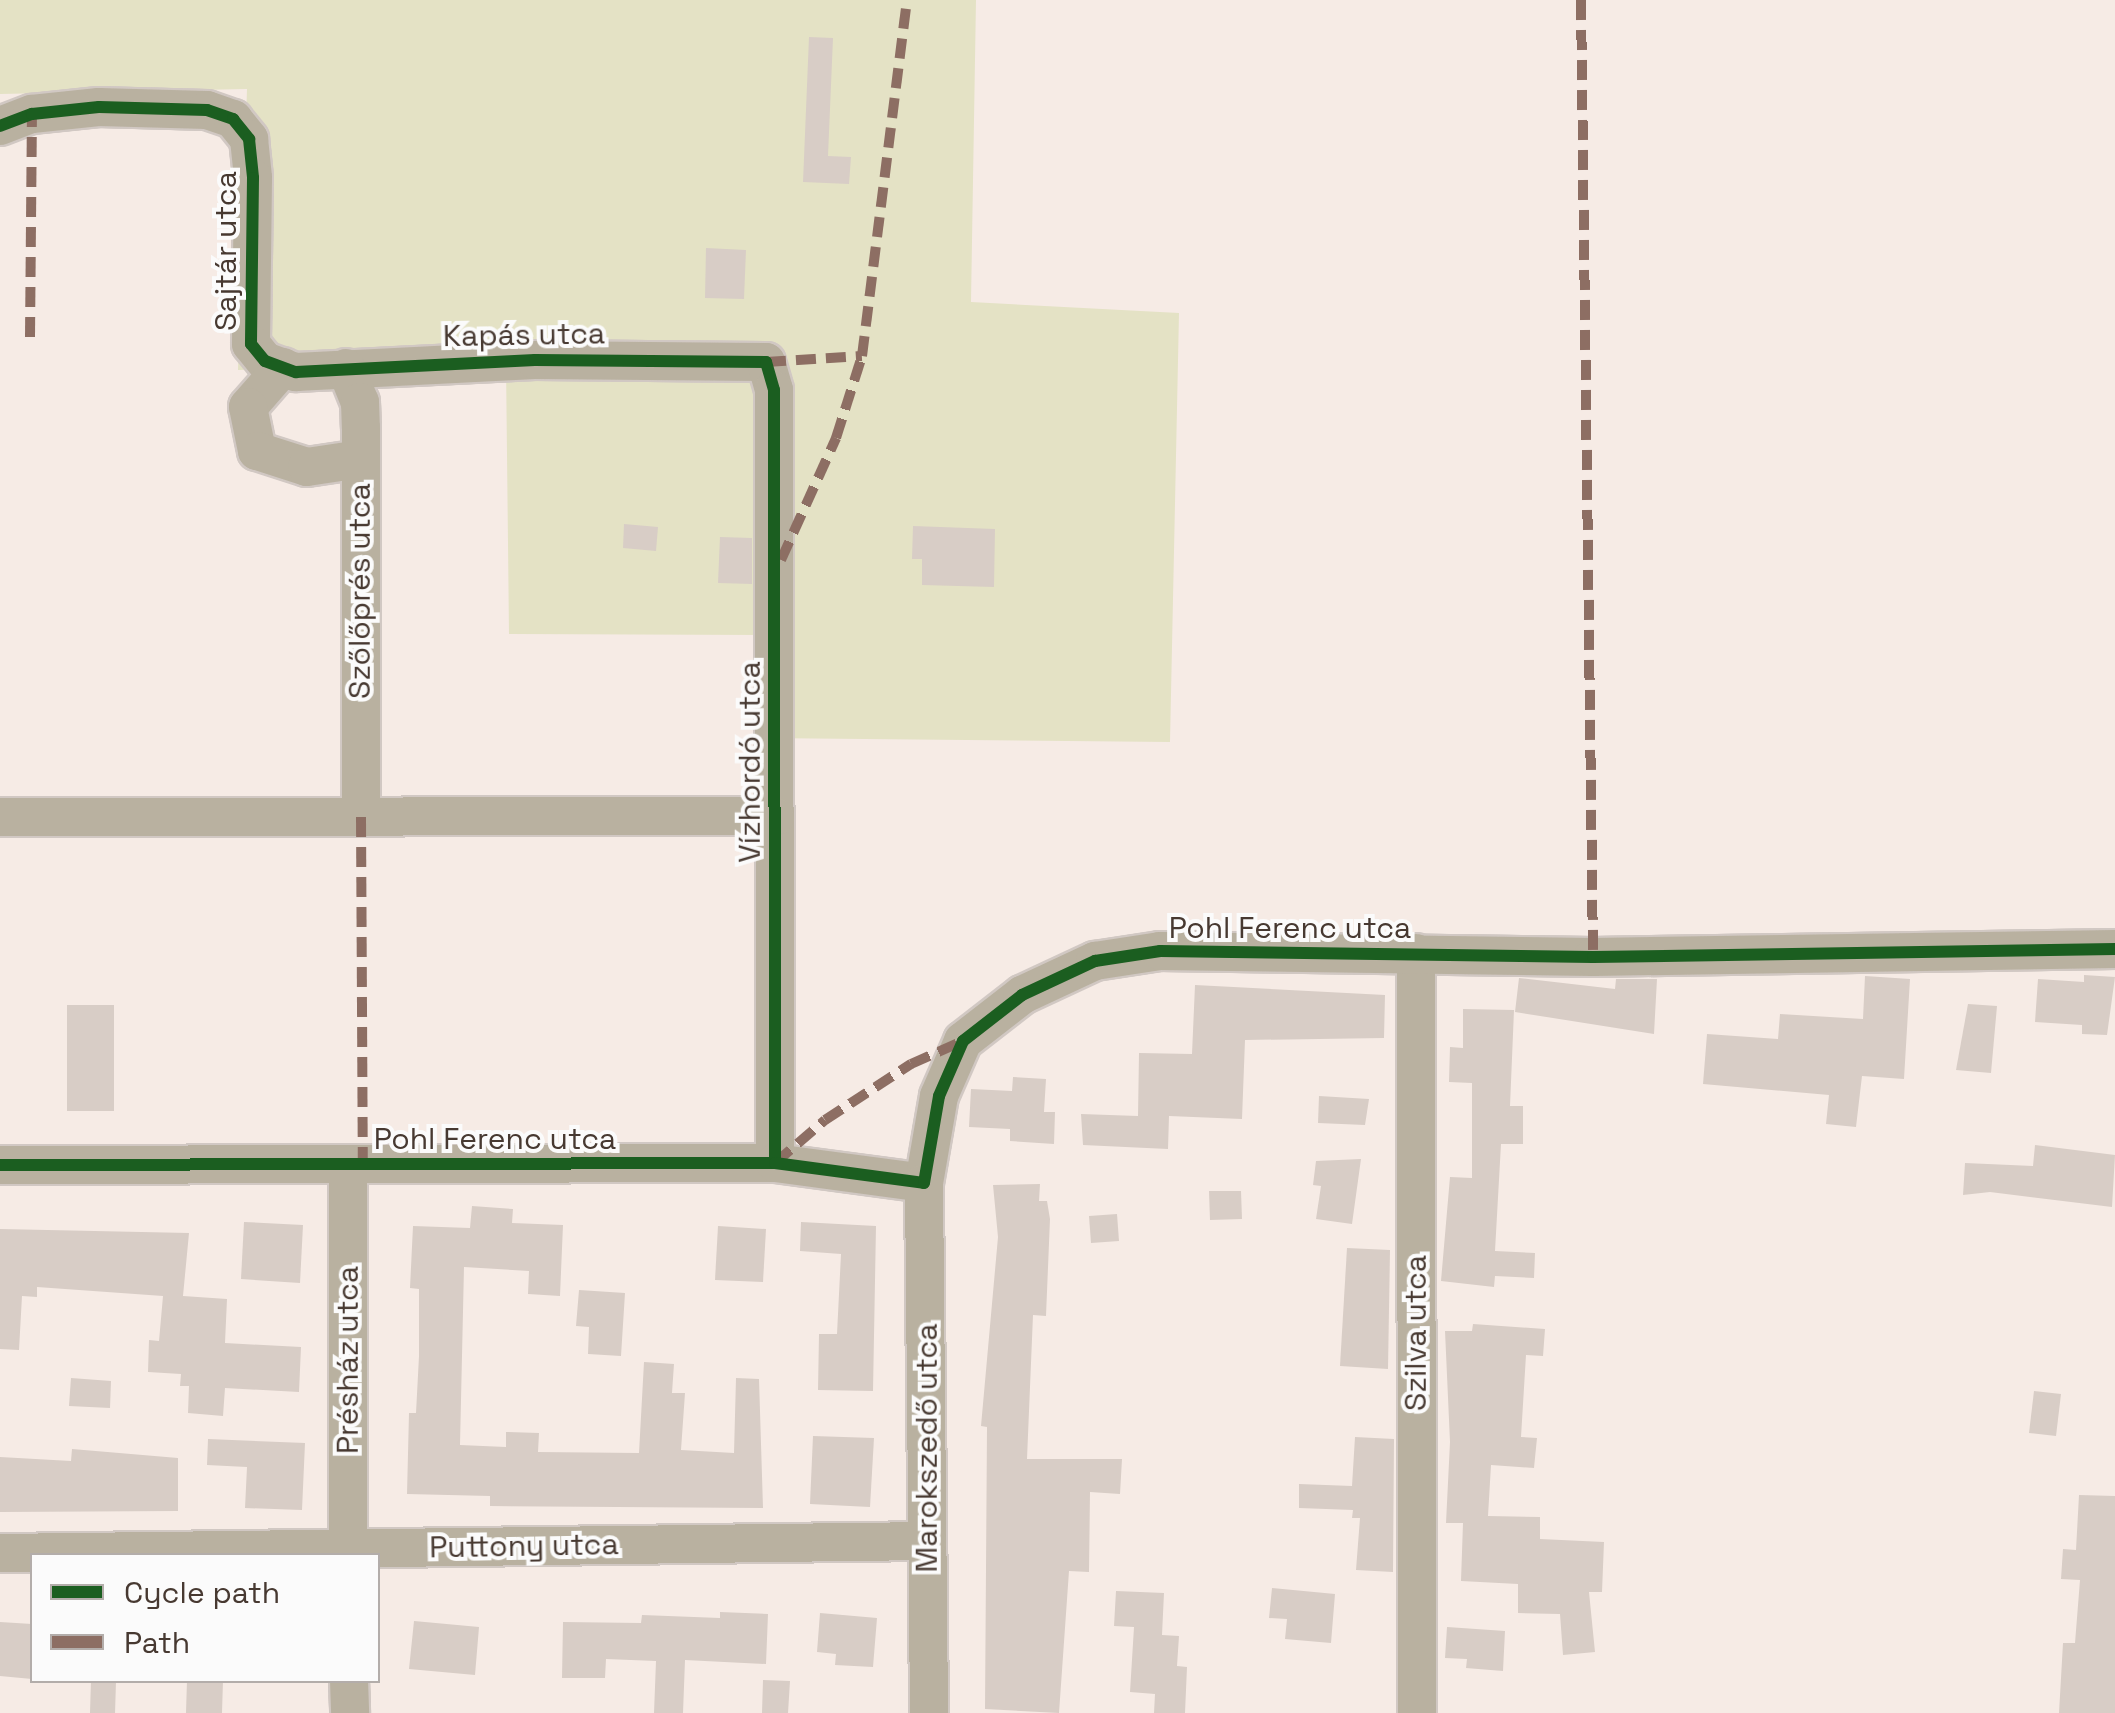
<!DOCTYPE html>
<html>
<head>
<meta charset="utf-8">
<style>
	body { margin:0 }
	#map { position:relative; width:2115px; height:1713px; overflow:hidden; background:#f6ebe5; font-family:"Space Grotesk",sans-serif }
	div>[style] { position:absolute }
	.green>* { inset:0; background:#e4e2c5 }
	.building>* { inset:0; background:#d8cdc6 }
	.roads { filter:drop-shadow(2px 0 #d1c8c3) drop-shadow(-2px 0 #d1c8c3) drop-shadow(0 2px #d1c8c3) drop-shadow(0 -2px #d1c8c3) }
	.minor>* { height:38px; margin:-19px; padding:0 19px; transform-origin:19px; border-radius:19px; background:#b9b1a0 }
	.quiet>* { height:10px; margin-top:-5px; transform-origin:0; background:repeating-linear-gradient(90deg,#8d6e63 0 20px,transparent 0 30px) }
	.cycleway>* { height:12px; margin:-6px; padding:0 6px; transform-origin:6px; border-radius:6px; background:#1b5e20 }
	span { translate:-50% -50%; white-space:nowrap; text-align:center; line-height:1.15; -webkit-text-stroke:8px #fbfbfb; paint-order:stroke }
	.street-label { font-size:30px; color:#473931 }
	.legend { position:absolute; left:30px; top:1553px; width:350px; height:130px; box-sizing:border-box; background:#fbfbfb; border:2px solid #b3adaa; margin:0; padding:12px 18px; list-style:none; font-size:30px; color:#473931 }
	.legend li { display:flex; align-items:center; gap:20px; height:50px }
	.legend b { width:50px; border:2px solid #b3adaa }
</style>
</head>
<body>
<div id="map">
	<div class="green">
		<div style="clip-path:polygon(0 0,976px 0,971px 302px,1179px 313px,1170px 742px,760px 738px,767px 635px,509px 634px,506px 364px,238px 370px,247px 89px,0 94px)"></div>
	</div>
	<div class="building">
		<div style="clip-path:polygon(809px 37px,833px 38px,828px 156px,851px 157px,849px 184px,803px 182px)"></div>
		<div style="clip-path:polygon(706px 248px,746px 250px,744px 299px,705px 298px)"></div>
		<div style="clip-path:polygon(624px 524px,658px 527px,656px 551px,623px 548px)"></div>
		<div style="clip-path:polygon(913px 526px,995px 529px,994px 587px,922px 585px,922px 559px,912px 559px)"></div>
		<div style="clip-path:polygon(720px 537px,752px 538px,752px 584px,718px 583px)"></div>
		<div style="clip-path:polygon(2084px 975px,2115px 977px,2107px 1035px,2082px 1034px,2082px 1025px,2035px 1022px,2038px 979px,2084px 982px)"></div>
		<div style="clip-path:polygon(1865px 976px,1910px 979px,1904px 1079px,1862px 1076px,1856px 1127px,1826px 1124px,1829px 1095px,1703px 1084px,1707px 1034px,1778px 1039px,1780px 1014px,1863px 1019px)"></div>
		<div style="clip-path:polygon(1519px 978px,1615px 989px,1616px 979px,1657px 979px,1654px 1034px,1515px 1012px)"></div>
		<div style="clip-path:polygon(1195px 985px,1385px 995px,1384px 1038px,1245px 1040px,1242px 1119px,1169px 1116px,1168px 1149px,1083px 1145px,1081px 1114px,1138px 1116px,1139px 1053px,1192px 1054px)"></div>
		<div style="clip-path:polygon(1968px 1004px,1997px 1006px,1991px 1073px,1956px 1070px)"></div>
		<div style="clip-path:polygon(67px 1005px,114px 1005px,114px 1111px,67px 1111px)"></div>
		<div style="clip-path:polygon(1463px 1009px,1514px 1010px,1510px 1106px,1523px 1106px,1523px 1144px,1501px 1144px,1495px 1251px,1535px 1253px,1534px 1278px,1495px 1276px,1494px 1287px,1441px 1281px,1450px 1177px,1472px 1178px,1472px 1083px,1449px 1082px,1450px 1047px,1463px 1048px)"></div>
		<div style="clip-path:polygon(1013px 1077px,1046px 1079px,1044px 1112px,1055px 1112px,1054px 1144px,1010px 1141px,1010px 1129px,969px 1127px,971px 1089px,1012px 1091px)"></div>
		<div style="clip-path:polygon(1319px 1096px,1369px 1099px,1365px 1125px,1318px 1123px)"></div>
		<div style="clip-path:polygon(2035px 1145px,2115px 1155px,2112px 1207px,1990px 1192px,1963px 1195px,1965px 1163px,2033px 1166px)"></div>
		<div style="clip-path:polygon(1361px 1159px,1352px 1224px,1316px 1219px,1321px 1186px,1313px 1185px,1316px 1161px)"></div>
		<div style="clip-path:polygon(1040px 1184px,1039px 1201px,1047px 1201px,1050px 1219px,1046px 1316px,1033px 1315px,1027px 1459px,1122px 1459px,1120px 1494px,1090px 1492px,1089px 1572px,1069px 1571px,1059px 1713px,985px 1709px,987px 1427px,981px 1426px,998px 1237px,993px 1185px)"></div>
		<div style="clip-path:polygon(1209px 1191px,1241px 1191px,1242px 1219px,1210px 1220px)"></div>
		<div style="clip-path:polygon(472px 1206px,513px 1209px,512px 1223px,563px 1225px,560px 1296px,528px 1294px,529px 1271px,464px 1267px,460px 1445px,506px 1447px,506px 1432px,539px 1433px,538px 1452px,639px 1453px,644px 1362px,674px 1364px,672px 1393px,685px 1393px,681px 1450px,734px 1453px,736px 1378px,759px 1379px,763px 1508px,490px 1506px,490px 1496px,407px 1494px,409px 1413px,416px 1413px,419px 1356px,419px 1289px,410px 1288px,413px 1226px,470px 1228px)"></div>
		<div style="clip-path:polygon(1117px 1214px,1119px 1241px,1091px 1243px,1089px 1216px)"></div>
		<div style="clip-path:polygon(244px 1222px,303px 1225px,300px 1283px,241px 1279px)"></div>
		<div style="clip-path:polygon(801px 1222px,876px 1226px,873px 1391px,818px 1390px,819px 1334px,837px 1334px,841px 1254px,800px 1251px)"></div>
		<div style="clip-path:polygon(718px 1226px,766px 1229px,763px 1282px,715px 1280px)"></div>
		<div style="clip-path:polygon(0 1229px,189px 1233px,183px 1296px,227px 1299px,225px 1343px,301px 1347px,299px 1392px,225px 1388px,223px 1416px,188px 1413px,189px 1386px,180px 1386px,181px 1374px,148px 1372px,149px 1340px,159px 1341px,163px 1296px,37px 1287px,37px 1297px,22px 1296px,19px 1350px,0 1349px)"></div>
		<div style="clip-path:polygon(1347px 1248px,1390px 1250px,1388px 1369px,1340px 1366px)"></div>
		<div style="clip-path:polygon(579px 1290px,625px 1293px,621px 1356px,588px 1354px,589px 1327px,576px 1326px)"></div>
		<div style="clip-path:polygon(1473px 1324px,1545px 1329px,1543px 1356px,1526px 1355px,1521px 1437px,1537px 1438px,1534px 1468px,1491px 1465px,1488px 1516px,1540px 1517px,1540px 1539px,1604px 1542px,1602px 1592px,1589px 1592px,1595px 1652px,1563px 1655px,1560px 1614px,1518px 1613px,1518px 1584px,1461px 1581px,1463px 1523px,1446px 1523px,1450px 1442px,1445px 1331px,1472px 1331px)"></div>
		<div style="clip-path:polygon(71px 1378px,111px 1381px,110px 1408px,69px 1406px)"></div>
		<div style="clip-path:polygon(2034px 1391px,2061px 1394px,2056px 1436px,2029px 1433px)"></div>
		<div style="clip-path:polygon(813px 1436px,874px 1438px,870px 1507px,810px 1504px)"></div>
		<div style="clip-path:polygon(1355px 1437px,1394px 1439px,1393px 1572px,1356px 1570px,1360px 1518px,1352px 1518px,1353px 1510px,1299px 1508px,1299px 1484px,1352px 1486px)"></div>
		<div style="clip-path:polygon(208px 1439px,305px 1443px,302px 1510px,245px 1508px,247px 1467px,207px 1465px)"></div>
		<div style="clip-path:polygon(72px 1449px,178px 1458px,178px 1511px,0 1512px,0 1457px,71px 1461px)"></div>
		<div style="clip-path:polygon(2079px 1495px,2115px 1496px,2115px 1713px,2059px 1713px,2063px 1643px,2075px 1643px,2080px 1580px,2061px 1579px,2063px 1549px,2076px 1550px)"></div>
		<div style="clip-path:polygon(1272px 1588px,1335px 1594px,1331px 1643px,1285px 1639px,1287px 1619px,1269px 1618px)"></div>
		<div style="clip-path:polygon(1116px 1591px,1164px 1593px,1162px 1635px,1179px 1636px,1177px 1666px,1187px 1667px,1185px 1713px,1154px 1713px,1155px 1694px,1130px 1692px,1134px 1627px,1114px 1626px)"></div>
		<div style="clip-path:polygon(720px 1612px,768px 1614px,766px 1664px,685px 1660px,683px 1713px,654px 1713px,656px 1661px,606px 1659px,605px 1678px,562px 1678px,563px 1622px,641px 1623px,642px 1615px,720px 1618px)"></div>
		<div style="clip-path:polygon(820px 1613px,877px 1618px,873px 1667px,835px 1665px,836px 1654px,817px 1652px)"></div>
		<div style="clip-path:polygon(414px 1621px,479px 1627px,475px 1675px,409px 1669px)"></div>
		<div style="clip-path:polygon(0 1622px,32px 1624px,32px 1679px,0 1676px)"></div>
		<div style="clip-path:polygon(1447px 1627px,1505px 1631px,1503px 1671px,1466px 1668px,1467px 1659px,1445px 1658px)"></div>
		<div style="clip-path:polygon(91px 1680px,116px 1681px,115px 1713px,90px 1713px)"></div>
		<div style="clip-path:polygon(187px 1680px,223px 1680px,222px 1713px,186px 1713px)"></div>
		<div style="clip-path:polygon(763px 1680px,790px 1681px,788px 1713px,762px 1713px)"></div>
	</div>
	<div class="roads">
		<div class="minor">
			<div style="left:0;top:126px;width:34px;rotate:-21deg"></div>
			<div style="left:32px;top:114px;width:67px;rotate:-6deg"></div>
			<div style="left:99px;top:107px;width:108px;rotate:1.6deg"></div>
			<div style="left:207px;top:110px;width:28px;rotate:19deg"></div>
			<div style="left:233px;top:119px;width:26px;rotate:51deg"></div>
			<div style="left:249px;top:139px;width:39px;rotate:84deg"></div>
			<div style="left:253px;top:178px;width:166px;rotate:90.7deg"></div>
			<div style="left:251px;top:344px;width:22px;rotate:51deg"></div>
			<div style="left:265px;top:361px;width:33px;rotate:20deg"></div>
			<div style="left:296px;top:372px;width:239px;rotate:-2.9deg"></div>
			<div style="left:535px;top:360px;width:231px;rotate:0.5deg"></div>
			<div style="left:766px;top:362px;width:29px;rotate:74deg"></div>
			<div style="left:774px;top:390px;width:773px;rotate:89.93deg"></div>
			<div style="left:283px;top:367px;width:53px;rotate:131.2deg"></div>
			<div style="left:248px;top:407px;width:45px;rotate:78.4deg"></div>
			<div style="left:257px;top:451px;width:52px;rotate:17.7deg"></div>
			<div style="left:307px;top:467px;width:54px;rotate:-8.6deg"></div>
			<div style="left:346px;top:368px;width:37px;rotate:68deg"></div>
			<div style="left:360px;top:402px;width:26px;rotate:88deg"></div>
			<div style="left:361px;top:428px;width:389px;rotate:90deg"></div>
			<div style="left:0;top:817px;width:775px;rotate:-0.07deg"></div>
			<div style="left:1416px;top:953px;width:760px;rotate:89.92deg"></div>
			<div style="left:0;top:1165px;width:775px;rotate:-0.15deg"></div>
			<div style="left:775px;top:1163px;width:150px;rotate:7.6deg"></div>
			<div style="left:924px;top:1183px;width:88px;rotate:-80.2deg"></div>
			<div style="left:939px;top:1096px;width:60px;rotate:-66.4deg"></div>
			<div style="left:963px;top:1041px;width:75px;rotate:-37.9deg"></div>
			<div style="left:1022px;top:995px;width:81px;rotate:-25deg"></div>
			<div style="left:1095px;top:961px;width:66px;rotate:-8.7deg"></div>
			<div style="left:1160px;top:951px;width:433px;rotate:0.8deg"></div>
			<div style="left:1593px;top:957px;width:522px;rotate:-0.88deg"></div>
			<div style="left:924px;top:1183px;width:530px;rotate:89.46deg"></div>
			<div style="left:0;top:1553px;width:927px;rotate:-0.74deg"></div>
			<div style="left:348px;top:1556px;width:391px;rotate:-90deg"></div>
			<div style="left:349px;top:1680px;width:33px;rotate:88deg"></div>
		</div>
	</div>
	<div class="quiet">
		<div style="left:1581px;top:0;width:957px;rotate:89.28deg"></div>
		<div style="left:30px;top:337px;width:223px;rotate:-89.5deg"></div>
		<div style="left:766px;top:362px;width:96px;rotate:-3.6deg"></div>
		<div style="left:862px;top:356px;width:359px;rotate:-82.8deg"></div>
		<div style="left:781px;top:560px;width:134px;rotate:-65.7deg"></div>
		<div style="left:836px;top:438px;width:86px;rotate:-72.4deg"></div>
		<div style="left:361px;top:817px;width:347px;rotate:89.7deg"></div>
		<div style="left:775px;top:1163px;width:66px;rotate:-40.7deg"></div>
		<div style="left:825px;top:1120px;width:103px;rotate:-33.1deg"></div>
		<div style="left:911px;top:1064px;width:57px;rotate:-23.9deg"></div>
	</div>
	<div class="cycleway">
		<div style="left:0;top:126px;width:34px;rotate:-21deg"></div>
		<div style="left:32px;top:114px;width:67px;rotate:-6deg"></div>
		<div style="left:99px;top:107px;width:108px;rotate:1.6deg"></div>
		<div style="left:207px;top:110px;width:28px;rotate:19deg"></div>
		<div style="left:233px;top:119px;width:26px;rotate:51deg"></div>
		<div style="left:249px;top:139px;width:39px;rotate:84deg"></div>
		<div style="left:253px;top:178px;width:166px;rotate:90.7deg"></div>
		<div style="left:251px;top:344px;width:22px;rotate:51deg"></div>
		<div style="left:265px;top:361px;width:33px;rotate:20deg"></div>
		<div style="left:296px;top:372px;width:239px;rotate:-2.9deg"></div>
		<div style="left:535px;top:360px;width:231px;rotate:0.5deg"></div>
		<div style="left:766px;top:362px;width:29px;rotate:74deg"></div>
		<div style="left:774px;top:390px;width:773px;rotate:89.93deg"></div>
		<div style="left:0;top:1165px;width:775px;rotate:-0.15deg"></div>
		<div style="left:775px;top:1163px;width:150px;rotate:7.6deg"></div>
		<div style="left:924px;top:1183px;width:88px;rotate:-80.2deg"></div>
		<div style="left:939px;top:1096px;width:60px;rotate:-66.4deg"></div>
		<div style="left:963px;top:1041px;width:75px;rotate:-37.9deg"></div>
		<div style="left:1022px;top:995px;width:81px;rotate:-25deg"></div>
		<div style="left:1095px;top:961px;width:66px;rotate:-8.7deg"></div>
		<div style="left:1160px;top:951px;width:433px;rotate:0.8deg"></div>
		<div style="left:1593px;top:957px;width:522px;rotate:-0.88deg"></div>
	</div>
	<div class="street-label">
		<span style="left:226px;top:251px;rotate:-90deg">Sajtár utca</span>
		<span style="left:524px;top:335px;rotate:-1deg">Kapás utca</span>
		<span style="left:360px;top:591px;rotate:-90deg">Szőlőprés utca</span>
		<span style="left:750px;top:762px;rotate:-90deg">Vízhordó utca</span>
		<span style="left:1290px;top:928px">Pohl Ferenc utca</span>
		<span style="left:495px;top:1139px">Pohl Ferenc utca</span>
		<span style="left:1416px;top:1333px;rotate:-90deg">Szilva utca</span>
		<span style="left:348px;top:1360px;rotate:-90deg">Présház utca</span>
		<span style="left:927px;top:1448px;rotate:-90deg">Marokszedő utca</span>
		<span style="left:524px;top:1546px;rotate:-1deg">Puttony utca</span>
	</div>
	<ul class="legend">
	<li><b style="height:12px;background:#1b5e20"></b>Cycle path</li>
	<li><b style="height:12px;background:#8d6e63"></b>Path</li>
	</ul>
</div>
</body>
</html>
